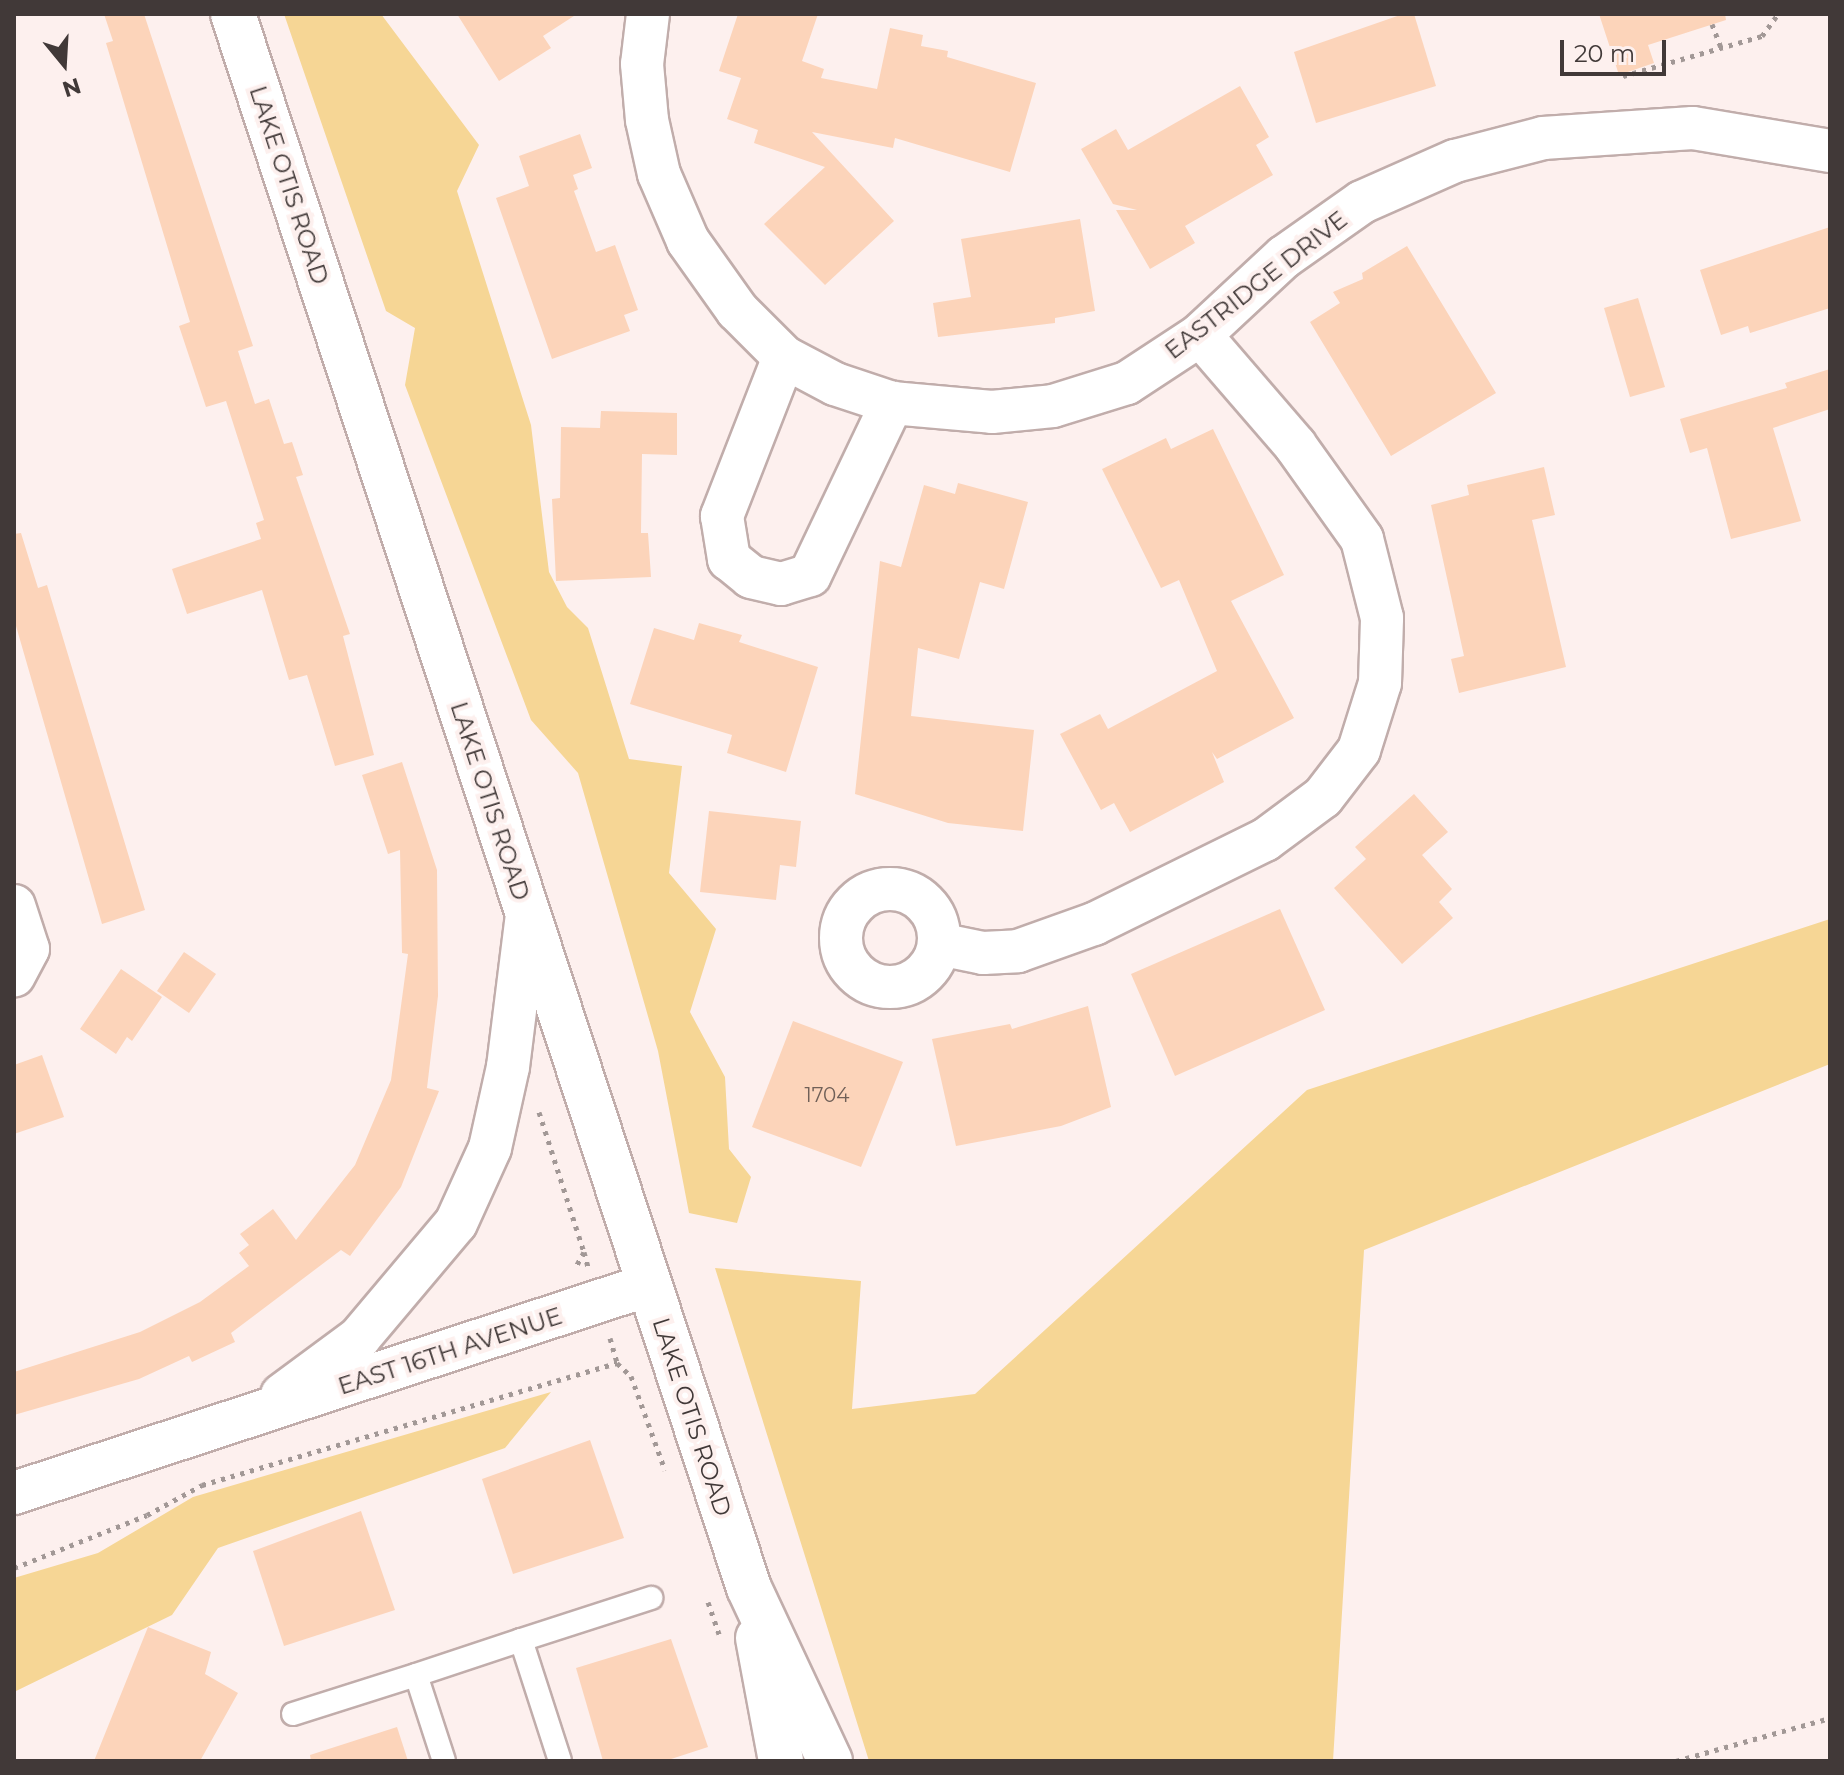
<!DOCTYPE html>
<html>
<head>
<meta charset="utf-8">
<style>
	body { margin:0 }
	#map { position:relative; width:1844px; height:1775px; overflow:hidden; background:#fdf0ee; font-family:Montserrat,sans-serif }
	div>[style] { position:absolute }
	.green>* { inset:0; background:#f6d695 }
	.building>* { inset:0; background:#fcd4ba }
	.path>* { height:5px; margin-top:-2.5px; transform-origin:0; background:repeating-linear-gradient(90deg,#a29896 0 4px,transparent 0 10px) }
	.roads { filter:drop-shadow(2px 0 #c1adab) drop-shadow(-2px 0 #c1adab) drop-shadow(0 2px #c1adab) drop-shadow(0 -2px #c1adab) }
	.lane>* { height:22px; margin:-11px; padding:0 11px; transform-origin:11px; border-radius:11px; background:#fff }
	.street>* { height:42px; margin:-21px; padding:0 21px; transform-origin:21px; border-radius:21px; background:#fff }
	.street>.ring { margin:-21px; padding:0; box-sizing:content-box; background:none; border:42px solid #fff; border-radius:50% }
	.secondary>* { height:44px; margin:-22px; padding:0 22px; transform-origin:22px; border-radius:22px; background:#fff }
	span { translate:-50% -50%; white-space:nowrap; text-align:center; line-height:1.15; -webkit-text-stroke:8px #fdf0ee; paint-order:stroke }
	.number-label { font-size:20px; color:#706058 }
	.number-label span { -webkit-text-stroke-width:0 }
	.street-label { font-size:24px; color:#413938 }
	.frame { position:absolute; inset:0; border:16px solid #413938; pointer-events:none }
	.north { position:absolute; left:24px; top:24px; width:80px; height:80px; -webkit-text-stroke:6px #fdf0ee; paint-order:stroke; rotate:162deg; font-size:22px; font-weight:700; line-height:32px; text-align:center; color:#413938 }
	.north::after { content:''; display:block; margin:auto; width:28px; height:36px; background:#413938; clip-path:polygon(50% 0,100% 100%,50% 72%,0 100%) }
	.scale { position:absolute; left:1560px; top:40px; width:106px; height:36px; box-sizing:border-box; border:4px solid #413938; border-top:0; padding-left:10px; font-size:24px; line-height:28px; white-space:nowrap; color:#413938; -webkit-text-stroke:6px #fdf0ee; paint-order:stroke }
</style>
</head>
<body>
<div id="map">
	<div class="green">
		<div style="clip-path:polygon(284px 14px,381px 14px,479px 145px,457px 191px,531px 425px,549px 572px,567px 607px,588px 628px,629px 759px,682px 766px,669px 873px,716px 929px,690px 1012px,725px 1077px,729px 1149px,751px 1177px,737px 1223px,689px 1213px,658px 1051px,578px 773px,531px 720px,405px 385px,415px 328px,386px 311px)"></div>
		<div style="clip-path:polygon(1830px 919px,1830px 1064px,1364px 1250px,1333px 1761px,869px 1761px,715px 1268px,861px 1281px,852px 1409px,975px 1394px,1307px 1090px)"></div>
		<div style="clip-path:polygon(551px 1392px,505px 1448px,218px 1548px,172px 1615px,14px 1692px,14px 1578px,98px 1553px,193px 1497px)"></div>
	</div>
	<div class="building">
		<div style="clip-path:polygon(104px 14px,144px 14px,253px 346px,238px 351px,255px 404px,269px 399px,284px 444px,292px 442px,303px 475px,296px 477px,350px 634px,343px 636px,374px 755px,335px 766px,307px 675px,289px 680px,262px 590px,187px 614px,172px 569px,261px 539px,256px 523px,264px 520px,226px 401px,206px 407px,179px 326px,190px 322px,106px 43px,113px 41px)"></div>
		<div style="clip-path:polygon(457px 14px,577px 14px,543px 36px,551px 48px,499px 81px)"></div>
		<div style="clip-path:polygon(738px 14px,818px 14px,802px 61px,824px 69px,821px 78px,877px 89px,890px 28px,923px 35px,921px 46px,948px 51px,947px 57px,1036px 83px,1010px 172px,895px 138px,893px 148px,812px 132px,894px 221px,825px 285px,764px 224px,825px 167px,754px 143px,758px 130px,727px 119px,741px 78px,719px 71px)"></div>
		<div style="clip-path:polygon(1403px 14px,1414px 14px,1436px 86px,1316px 123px,1294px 52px)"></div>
		<div style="clip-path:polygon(1599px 14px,1725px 14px,1726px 20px,1648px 45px,1654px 63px,1619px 75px)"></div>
		<div style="clip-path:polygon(1240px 86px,1269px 137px,1256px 145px,1273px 175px,1185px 226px,1195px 243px,1150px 269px,1116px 210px,1137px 210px,1113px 204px,1081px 149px,1116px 129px,1128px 150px)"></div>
		<div style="clip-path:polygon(580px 134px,592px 168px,573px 175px,578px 189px,574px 191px,596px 252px,615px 245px,638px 310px,624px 315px,630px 331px,552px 359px,496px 198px,529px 186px,519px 156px)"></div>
		<div style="clip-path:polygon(1080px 219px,1095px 311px,1055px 318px,1055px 323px,938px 337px,933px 303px,971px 297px,961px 239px)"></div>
		<div style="clip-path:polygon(1830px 227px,1830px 308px,1750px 333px,1748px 326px,1721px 335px,1700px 270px)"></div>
		<div style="clip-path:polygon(1407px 246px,1496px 393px,1391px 456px,1310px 322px,1340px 303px,1333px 292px,1363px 279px,1362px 273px)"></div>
		<div style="clip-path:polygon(1638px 298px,1665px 387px,1630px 397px,1604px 308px)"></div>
		<div style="clip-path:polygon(1830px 369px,1830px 409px,1773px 428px,1801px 521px,1731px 539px,1707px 448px,1690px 453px,1680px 419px,1787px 388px,1785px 383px)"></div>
		<div style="clip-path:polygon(601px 411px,677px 413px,677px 455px,642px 454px,641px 533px,648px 533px,651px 577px,556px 581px,552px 499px,560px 498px,561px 427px,600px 428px)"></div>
		<div style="clip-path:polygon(1213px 429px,1284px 575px,1231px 601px,1294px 718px,1217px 759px,1212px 752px,1224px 782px,1130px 832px,1114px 803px,1101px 810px,1060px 734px,1100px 714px,1108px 729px,1217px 671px,1179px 580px,1161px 588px,1102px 469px,1166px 438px,1171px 449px)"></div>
		<div style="clip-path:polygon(1544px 467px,1555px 515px,1532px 520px,1566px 667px,1459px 693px,1451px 659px,1464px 656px,1431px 505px,1469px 495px,1467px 485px)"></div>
		<div style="clip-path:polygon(958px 483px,1028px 502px,1004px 589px,980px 582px,959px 659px,918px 648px,911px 716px,1034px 730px,1023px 831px,948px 823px,855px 794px,880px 561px,901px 567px,924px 485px,955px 494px)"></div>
		<div style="clip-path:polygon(21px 533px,38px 588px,47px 585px,145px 910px,102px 924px,14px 619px,14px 534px)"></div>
		<div style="clip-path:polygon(699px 623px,742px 635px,739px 642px,818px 667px,786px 772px,727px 753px,732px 735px,630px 704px,654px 628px,694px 640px)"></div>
		<div style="clip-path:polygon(402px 762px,437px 870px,438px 996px,427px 1088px,439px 1091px,401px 1187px,350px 1256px,341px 1250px,231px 1333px,235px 1342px,192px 1362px,189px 1356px,139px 1379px,14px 1415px,14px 1372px,140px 1332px,200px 1302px,249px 1266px,239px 1253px,249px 1245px,240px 1234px,273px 1209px,296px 1240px,355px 1165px,391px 1080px,408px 954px,402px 953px,400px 850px,388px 854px,362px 775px)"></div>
		<div style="clip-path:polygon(1414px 794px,1448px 832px,1422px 855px,1452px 889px,1439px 902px,1453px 918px,1402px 964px,1334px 888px,1366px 859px,1355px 847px)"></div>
		<div style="clip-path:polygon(709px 811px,801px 821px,796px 867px,780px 865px,776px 900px,700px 892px)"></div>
		<div style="clip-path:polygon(1280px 909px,1325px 1010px,1175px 1076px,1131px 974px)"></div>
		<div style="clip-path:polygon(184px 952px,216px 974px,189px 1013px,157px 991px)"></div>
		<div style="clip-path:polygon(121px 969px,162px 997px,132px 1041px,127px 1037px,116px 1054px,80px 1029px)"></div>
		<div style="clip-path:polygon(1088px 1006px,1111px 1107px,1061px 1126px,956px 1146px,932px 1039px,1010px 1024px,1012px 1029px)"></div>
		<div style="clip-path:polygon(793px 1021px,903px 1062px,861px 1167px,752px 1127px)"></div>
		<div style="clip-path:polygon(42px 1055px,64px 1117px,14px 1134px,14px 1065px)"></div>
		<div style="clip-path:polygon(590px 1440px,624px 1538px,513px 1574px,482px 1479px)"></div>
		<div style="clip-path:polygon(361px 1511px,395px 1610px,284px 1646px,253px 1551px)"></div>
		<div style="clip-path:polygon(148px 1627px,211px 1652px,205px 1674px,238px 1693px,200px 1761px,94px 1761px)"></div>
		<div style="clip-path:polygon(671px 1639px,708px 1747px,665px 1761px,603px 1761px,576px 1668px)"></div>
		<div style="clip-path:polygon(397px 1727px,408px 1761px,311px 1761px,310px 1755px)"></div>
	</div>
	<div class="path">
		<div style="left:1712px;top:24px;width:26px;rotate:69deg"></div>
		<div style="left:1623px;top:76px;width:145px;rotate:-16.1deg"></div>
		<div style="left:1762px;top:36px;width:27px;rotate:-54deg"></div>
		<div style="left:539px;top:1112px;width:147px;rotate:72.2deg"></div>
		<div style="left:584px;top:1252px;width:18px;rotate:119deg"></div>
		<div style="left:584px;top:1252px;width:16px;rotate:75deg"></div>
		<div style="left:610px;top:1338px;width:26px;rotate:74deg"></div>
		<div style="left:617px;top:1363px;width:19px;rotate:43deg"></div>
		<div style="left:631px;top:1376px;width:100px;rotate:70.1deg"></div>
		<div style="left:14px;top:1568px;width:143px;rotate:-21.7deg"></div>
		<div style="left:147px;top:1515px;width:63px;rotate:-28.6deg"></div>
		<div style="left:202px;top:1485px;width:433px;rotate:-16.4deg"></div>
		<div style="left:708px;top:1602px;width:34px;rotate:71deg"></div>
		<div style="left:1676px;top:1761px;width:160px;rotate:-15.6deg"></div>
	</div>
	<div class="roads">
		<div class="lane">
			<div style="left:521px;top:1640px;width:137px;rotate:-17.9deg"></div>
			<div style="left:293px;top:1714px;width:129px;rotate:-17.6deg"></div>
			<div style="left:444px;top:1761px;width:90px;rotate:-108deg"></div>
			<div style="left:416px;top:1675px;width:111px;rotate:-18.4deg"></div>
			<div style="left:521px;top:1640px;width:127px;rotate:72.1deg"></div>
		</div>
		<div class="street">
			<div style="left:648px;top:14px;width:50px;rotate:96.8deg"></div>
			<div style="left:642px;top:64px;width:56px;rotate:84.9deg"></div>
			<div style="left:647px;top:120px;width:55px;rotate:77.5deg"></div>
			<div style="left:659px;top:174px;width:73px;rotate:66.6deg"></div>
			<div style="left:688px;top:241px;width:85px;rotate:54.6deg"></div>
			<div style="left:737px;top:310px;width:66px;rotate:45deg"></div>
			<div style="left:784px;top:357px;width:58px;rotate:27.9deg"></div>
			<div style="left:835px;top:384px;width:60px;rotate:18.4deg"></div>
			<div style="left:892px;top:403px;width:100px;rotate:5.1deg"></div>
			<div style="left:992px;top:412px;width:61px;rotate:-5.6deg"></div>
			<div style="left:1053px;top:406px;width:77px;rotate:-17.3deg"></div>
			<div style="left:1127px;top:383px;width:87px;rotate:-33.3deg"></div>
			<div style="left:1200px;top:335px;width:115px;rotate:-42.9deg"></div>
			<div style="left:1284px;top:257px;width:95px;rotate:-35.2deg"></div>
			<div style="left:1362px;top:202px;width:102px;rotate:-23.8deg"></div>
			<div style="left:1455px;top:161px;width:91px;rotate:-14.6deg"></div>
			<div style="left:1543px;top:138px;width:150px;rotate:-3.8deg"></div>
			<div style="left:1693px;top:128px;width:139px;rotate:9.5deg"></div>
			<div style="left:784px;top:357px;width:171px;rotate:111.3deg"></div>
			<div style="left:722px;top:516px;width:44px;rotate:80.8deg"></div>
			<div style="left:729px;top:559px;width:28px;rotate:39deg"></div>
			<div style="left:751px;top:577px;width:31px;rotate:13deg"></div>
			<div style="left:781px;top:584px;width:30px;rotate:-17deg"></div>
			<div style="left:810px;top:575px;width:191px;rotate:-64.5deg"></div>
			<div class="ring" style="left:841px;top:889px;width:56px;height:56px"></div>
			<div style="left:14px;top:906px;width:45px;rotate:72deg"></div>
			<div style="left:28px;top:949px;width:30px;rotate:118deg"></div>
			<div style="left:939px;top:944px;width:45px;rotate:11.6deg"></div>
			<div style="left:983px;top:953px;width:35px;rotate:-3deg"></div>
			<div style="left:1018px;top:951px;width:81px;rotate:-19.6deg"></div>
			<div style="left:1094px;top:924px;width:191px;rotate:-26.2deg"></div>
			<div style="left:1265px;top:840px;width:72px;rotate:-36.6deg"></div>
			<div style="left:1323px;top:797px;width:59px;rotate:-52.5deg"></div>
			<div style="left:1359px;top:750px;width:70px;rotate:-72.6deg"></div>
			<div style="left:1380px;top:683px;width:65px;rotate:-88.2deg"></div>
			<div style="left:1382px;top:618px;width:81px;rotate:-104.2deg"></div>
			<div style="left:1362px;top:539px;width:115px;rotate:-125.5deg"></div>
			<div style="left:1295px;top:445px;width:145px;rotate:-130.8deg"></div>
			<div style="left:282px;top:1395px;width:96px;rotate:-36.5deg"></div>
			<div style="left:359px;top:1338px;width:150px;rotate:-49.9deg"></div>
			<div style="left:456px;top:1223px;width:82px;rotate:-65.6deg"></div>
			<div style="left:490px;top:1148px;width:83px;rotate:-77.5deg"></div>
			<div style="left:508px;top:1067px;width:153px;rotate:-82.9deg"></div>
			<div style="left:14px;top:1493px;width:667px;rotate:-18.16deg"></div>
		</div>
		<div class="secondary">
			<div style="left:233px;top:14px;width:1656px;rotate:71.85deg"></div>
			<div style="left:749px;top:1588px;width:191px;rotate:64.9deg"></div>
			<div style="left:758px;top:1638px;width:125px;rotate:79.4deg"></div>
		</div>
	</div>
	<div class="number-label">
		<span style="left:827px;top:1095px">1704</span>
	</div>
	<div class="street-label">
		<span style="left:289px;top:185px;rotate:72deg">LAKE OTIS ROAD</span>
		<span style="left:1256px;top:285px;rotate:-38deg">EASTRIDGE DRIVE</span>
		<span style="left:490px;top:801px;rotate:72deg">LAKE OTIS ROAD</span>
		<span style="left:450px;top:1351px;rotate:-18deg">EAST 16TH AVENUE</span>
		<span style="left:692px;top:1417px;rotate:72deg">LAKE OTIS ROAD</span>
	</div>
	<div class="frame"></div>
	<div class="north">N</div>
	<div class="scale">20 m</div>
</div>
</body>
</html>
